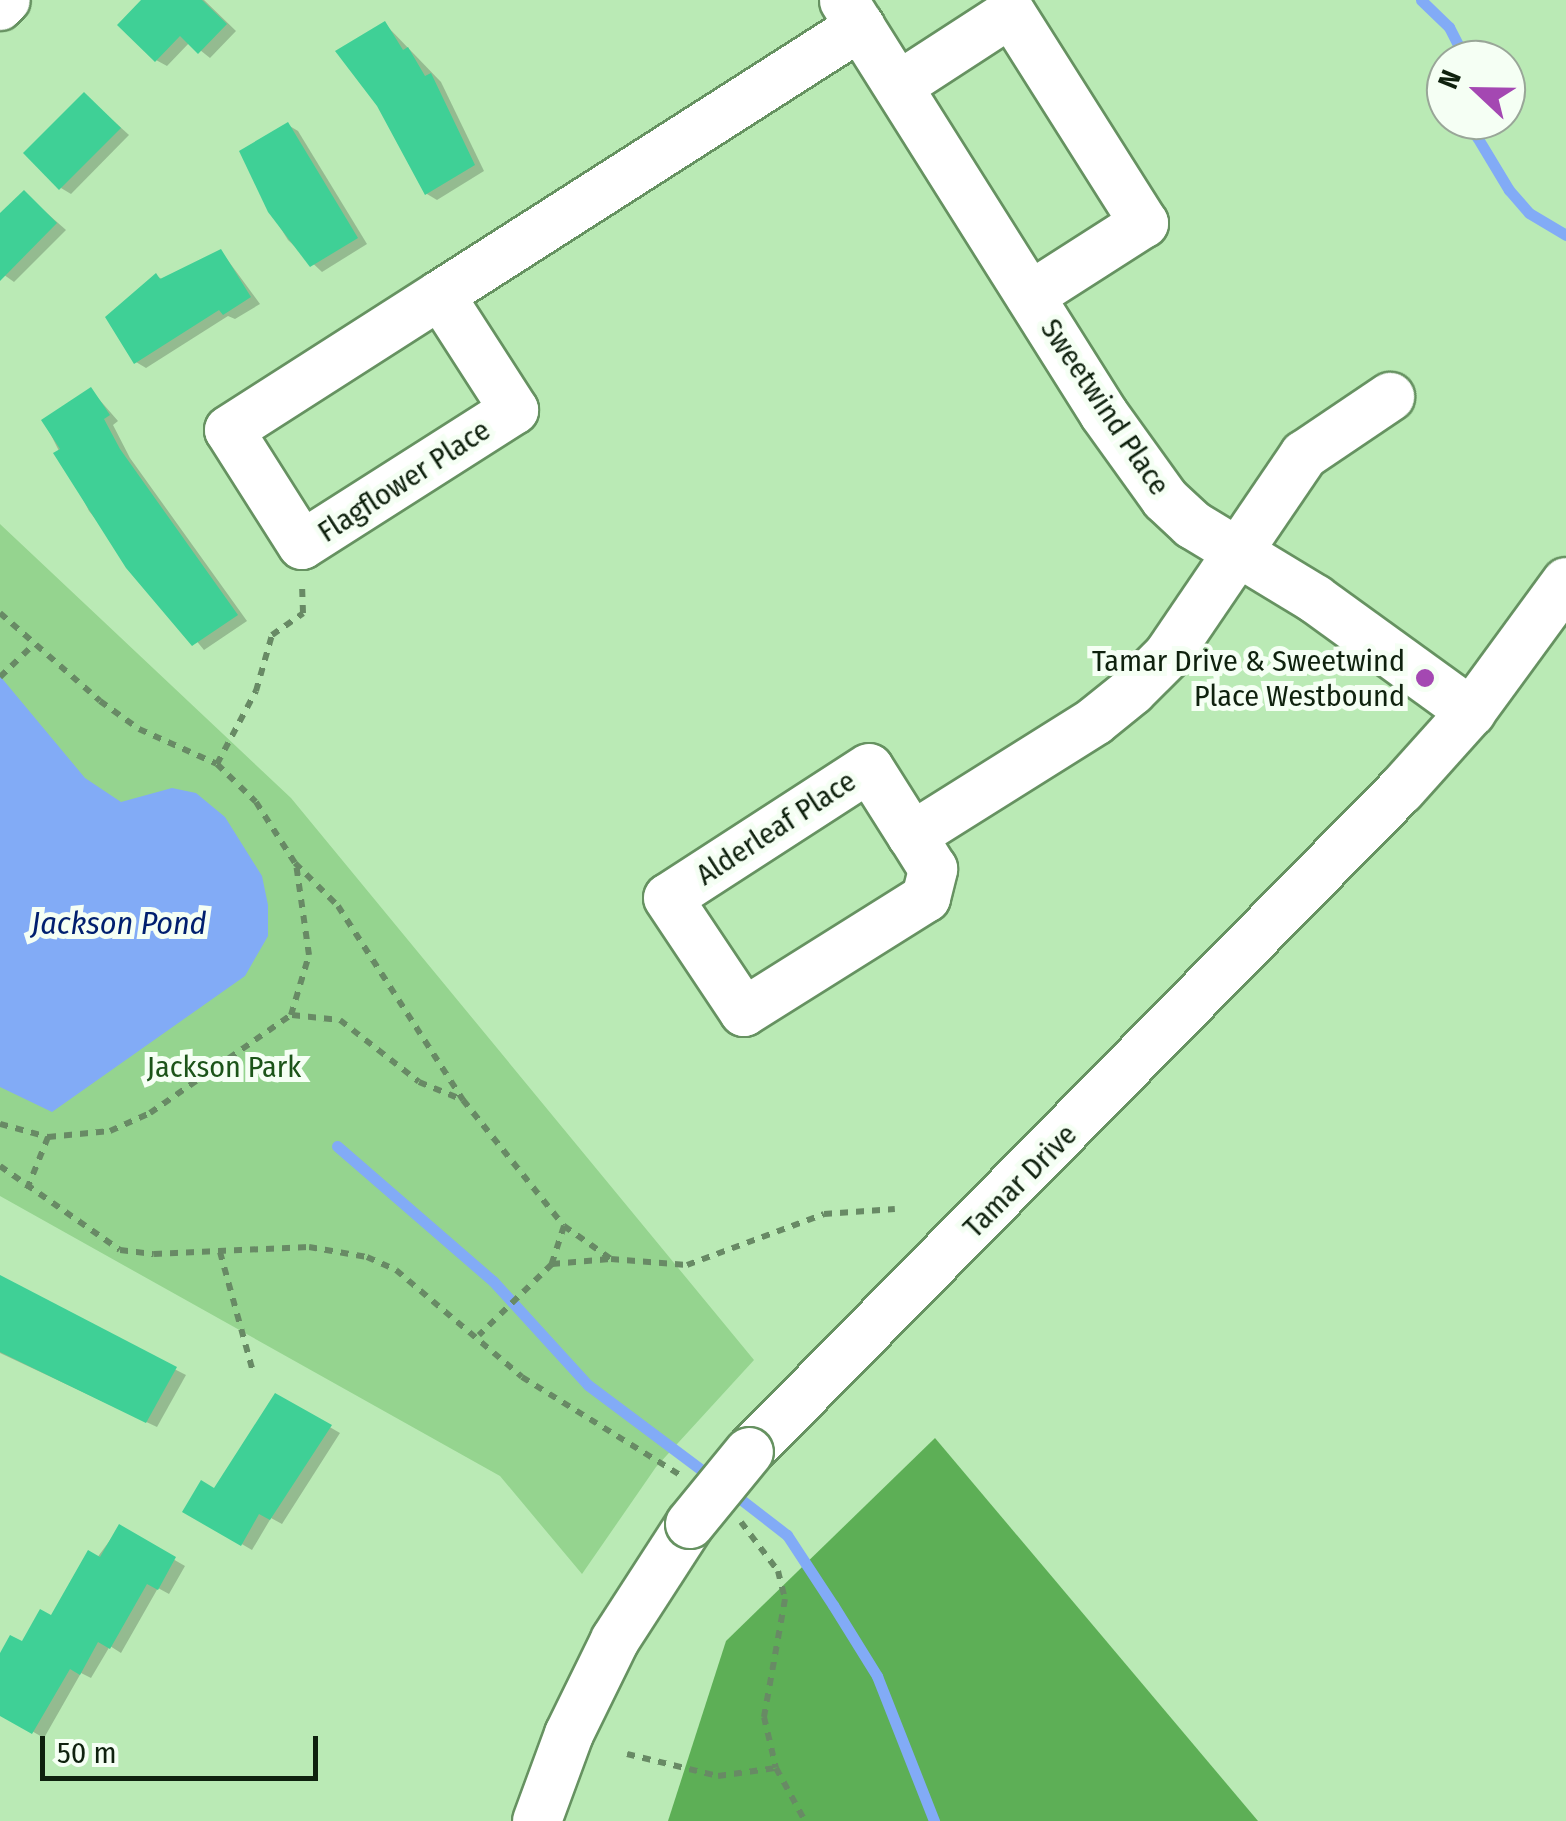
<!DOCTYPE html>
<html>
<head>
<meta charset="utf-8">
<style>
	body { margin:0 }
	#map { position:relative; width:1566px; height:1821px; overflow:hidden; background:#baeab5; font-family:"Fira Sans Condensed",sans-serif }
	div>[style] { position:absolute }
	.green>* { inset:0; background:#95d48f }
	.forest>* { inset:0; background:#5daf56 }
	.water>* { inset:0; background:#82abf6 }
	.shadow>* { inset:0; background:#0003 }
	.stream>* { height:11px; margin:-5.5px; padding:0 5.5px; transform-origin:5.5px; border-radius:5.5px; background:#82abf6 }
	.building>* { inset:0; background:#3fd096 }
	.path>* { height:6px; margin-top:-3px; transform-origin:0; background:repeating-linear-gradient(90deg,#688a65 0 8px,transparent 0 16px) }
	.roads { filter:drop-shadow(2px 0 #669261) drop-shadow(-2px 0 #669261) drop-shadow(0 2px #669261) drop-shadow(0 -2px #669261) }
	.minor>* { height:48px; margin:-24px; padding:0 24px; transform-origin:24px; border-radius:24px; background:#fff }
	.bridges { filter:drop-shadow(2px 0 #669261) drop-shadow(-2px 0 #669261) drop-shadow(0 2px #669261) drop-shadow(0 -2px #669261) }
	.minor-bridge>* { height:48px; margin:-24px; padding:0 24px; transform-origin:24px; border-radius:24px; background:#fff }
	.dots>* { width:28px; height:28px; translate:-50% -50%; box-sizing:border-box; border:5px solid #f5fff4; border-radius:50% }
	span { translate:-50% -50%; white-space:nowrap; text-align:center; line-height:1.15; -webkit-text-stroke:10px #f5fff4; paint-order:stroke }
	.street-label { font-size:30px; color:#0f210e }
	.poi-label { font-size:30px; color:#0f210e }
	.right { translate:-100% -50%; text-align:right }
	.park-label { font-size:30px; color:#1c5419 }
	.water-label { font-size:32px; color:#001f6f; font-style:italic }
	.north { position:absolute; left:1426px; top:40px; width:100px; height:100px; box-sizing:border-box; background:#f5fff4; border:2px solid #99a698; border-radius:50%; rotate:292deg; font-size:28px; font-weight:700; line-height:40px; text-align:center; color:#0f210e }
	.north::after { content:''; display:block; margin:auto; width:35px; height:45px; background:#a448b2; clip-path:polygon(50% 0,100% 100%,50% 72%,0 100%) }
	.scale { position:absolute; left:40px; top:1736px; width:278px; height:45px; box-sizing:border-box; border:5px solid #0f210e; border-top:0; padding-left:12px; font-size:30px; line-height:35px; white-space:nowrap; color:#0f210e; -webkit-text-stroke:8px #f5fff4; paint-order:stroke }
</style>
</head>
<body>
<div id="map">
	<div class="green">
		<div style="clip-path:polygon(0 524px,291px 798px,754px 1360px,656px 1467px,582px 1574px,500px 1476px,0 1196px)"></div>
	</div>
	<div class="forest">
		<div style="clip-path:polygon(935px 1438px,1258px 1821px,668px 1821px,726px 1641px)"></div>
	</div>
	<div class="water">
		<div style="clip-path:polygon(0 676px,85px 778px,121px 802px,172px 788px,196px 793px,225px 817px,262px 876px,268px 905px,268px 936px,245px 976px,52px 1112px,0 1087px)"></div>
	</div>
	<div class="shadow">
		<div style="clip-path:polygon(144px 0,204px 0,236px 31px,210px 58px,190px 42px,167px 66px,156px 60px)"></div>
		<div style="clip-path:polygon(385px 24px,441px 82px,484px 171px,437px 200px,427px 194px)"></div>
		<div style="clip-path:polygon(85px 95px,129px 135px,71px 194px,61px 188px)"></div>
		<div style="clip-path:polygon(288px 125px,298px 131px,367px 244px,322px 272px,288px 240px,270px 211px)"></div>
		<div style="clip-path:polygon(24px 193px,66px 230px,14px 282px,0 272px,0 217px)"></div>
		<div style="clip-path:polygon(221px 251px,260px 304px,235px 319px,228px 316px,146px 368px,136px 362px,157px 276px,163px 280px)"></div>
		<div style="clip-path:polygon(91px 390px,118px 421px,113px 425px,130px 458px,247px 621px,204px 650px,89px 511px,44px 421px)"></div>
		<div style="clip-path:polygon(0 1280px,186px 1375px,157px 1427px,0 1353px)"></div>
		<div style="clip-path:polygon(276px 1396px,340px 1433px,282px 1524px,271px 1518px,252px 1550px,185px 1511px,214px 1491px)"></div>
		<div style="clip-path:polygon(119px 1528px,185px 1566px,169px 1594px,158px 1588px,121px 1653px,110px 1646px,91px 1678px,81px 1673px,44px 1738px,0 1713px,0 1658px,52px 1619px)"></div>
	</div>
	<div class="stream">
		<div style="left:1421px;top:0;width:39px;rotate:44deg"></div>
		<div style="left:1449px;top:27px;width:37px;rotate:63deg"></div>
		<div style="left:1476px;top:120px;width:17px;rotate:87deg"></div>
		<div style="left:1477px;top:137px;width:62px;rotate:58.9deg"></div>
		<div style="left:1509px;top:190px;width:30px;rotate:49deg"></div>
		<div style="left:1529px;top:213px;width:43px;rotate:30.7deg"></div>
		<div style="left:337px;top:1146px;width:206px;rotate:40.9deg"></div>
		<div style="left:493px;top:1281px;width:141px;rotate:47.6deg"></div>
		<div style="left:588px;top:1385px;width:159px;rotate:36.8deg"></div>
		<div style="left:730px;top:1491px;width:72px;rotate:37.7deg"></div>
		<div style="left:787px;top:1535px;width:84px;rotate:56.7deg"></div>
		<div style="left:833px;top:1605px;width:84px;rotate:58.2deg"></div>
		<div style="left:877px;top:1676px;width:156px;rotate:68.5deg"></div>
	</div>
	<div class="building">
		<div style="clip-path:polygon(141px 0,202px 0,227px 24px,198px 54px,180px 36px,155px 62px,117px 25px)"></div>
		<div style="clip-path:polygon(385px 21px,403px 50px,408px 47px,425px 76px,431px 73px,475px 165px,425px 195px,377px 106px,335px 51px)"></div>
		<div style="clip-path:polygon(84px 92px,121px 128px,59px 190px,23px 153px)"></div>
		<div style="clip-path:polygon(288px 122px,358px 238px,310px 267px,268px 212px,239px 151px)"></div>
		<div style="clip-path:polygon(24px 190px,57px 223px,0 281px,0 213px)"></div>
		<div style="clip-path:polygon(221px 249px,251px 297px,223px 315px,219px 310px,134px 364px,105px 317px,156px 273px,160px 279px)"></div>
		<div style="clip-path:polygon(91px 387px,110px 415px,104px 419px,120px 449px,238px 615px,192px 646px,126px 568px,53px 453px,60px 449px,41px 420px)"></div>
		<div style="clip-path:polygon(0 1275px,177px 1367px,146px 1423px,0 1352px)"></div>
		<div style="clip-path:polygon(275px 1393px,332px 1425px,270px 1520px,259px 1514px,241px 1546px,182px 1512px,201px 1480px,214px 1488px)"></div>
		<div style="clip-path:polygon(119px 1524px,176px 1557px,158px 1590px,147px 1584px,110px 1649px,98px 1642px,80px 1675px,70px 1669px,32px 1734px,0 1716px,0 1653px,10px 1635px,22px 1641px,40px 1609px,51px 1615px,88px 1550px,100px 1557px)"></div>
	</div>
	<div class="path">
		<div style="left:0;top:613px;width:133px;rotate:41.3deg"></div>
		<div style="left:100px;top:701px;width:48px;rotate:35.7deg"></div>
		<div style="left:139px;top:729px;width:85px;rotate:24.2deg"></div>
		<div style="left:217px;top:764px;width:54px;rotate:44.3deg"></div>
		<div style="left:256px;top:802px;width:72px;rotate:57.4deg"></div>
		<div style="left:295px;top:863px;width:61px;rotate:45deg"></div>
		<div style="left:338px;top:906px;width:231px;rotate:57.2deg"></div>
		<div style="left:463px;top:1100px;width:161px;rotate:51.3deg"></div>
		<div style="left:564px;top:1226px;width:40px;rotate:108deg"></div>
		<div style="left:552px;top:1264px;width:102px;rotate:135.8deg"></div>
		<div style="left:0;top:677px;width:47px;rotate:-44.1deg"></div>
		<div style="left:217px;top:764px;width:83px;rotate:-61.9deg"></div>
		<div style="left:256px;top:691px;width:58px;rotate:-74.1deg"></div>
		<div style="left:272px;top:635px;width:38px;rotate:-35deg"></div>
		<div style="left:303px;top:613px;width:31px;rotate:-92deg"></div>
		<div style="left:292px;top:1015px;width:48px;rotate:5.9deg"></div>
		<div style="left:340px;top:1020px;width:100px;rotate:38.1deg"></div>
		<div style="left:419px;top:1082px;width:48px;rotate:22.2deg"></div>
		<div style="left:0;top:1124px;width:50px;rotate:15.2deg"></div>
		<div style="left:48px;top:1137px;width:62px;rotate:-5.5deg"></div>
		<div style="left:110px;top:1131px;width:44px;rotate:-24.2deg"></div>
		<div style="left:150px;top:1113px;width:172px;rotate:-34.8deg"></div>
		<div style="left:291px;top:1015px;width:63px;rotate:-73.3deg"></div>
		<div style="left:309px;top:955px;width:92px;rotate:-98.1deg"></div>
		<div style="left:0;top:1166px;width:146px;rotate:35deg"></div>
		<div style="left:120px;top:1250px;width:34px;rotate:7deg"></div>
		<div style="left:154px;top:1254px;width:155px;rotate:-2.6deg"></div>
		<div style="left:309px;top:1247px;width:59px;rotate:9.8deg"></div>
		<div style="left:367px;top:1257px;width:32px;rotate:24deg"></div>
		<div style="left:396px;top:1270px;width:165px;rotate:40.3deg"></div>
		<div style="left:522px;top:1377px;width:186px;rotate:31.8deg"></div>
		<div style="left:27px;top:1189px;width:56px;rotate:-68deg"></div>
		<div style="left:564px;top:1226px;width:57px;rotate:35.1deg"></div>
		<div style="left:611px;top:1259px;width:76px;rotate:4.5deg"></div>
		<div style="left:687px;top:1265px;width:146px;rotate:-20.4deg"></div>
		<div style="left:824px;top:1214px;width:71px;rotate:-4deg"></div>
		<div style="left:220px;top:1252px;width:124px;rotate:74.6deg"></div>
		<div style="left:552px;top:1264px;width:58px;rotate:-4.9deg"></div>
		<div style="left:741px;top:1522px;width:61px;rotate:52.9deg"></div>
		<div style="left:778px;top:1571px;width:29px;rotate:76deg"></div>
		<div style="left:785px;top:1599px;width:120px;rotate:100.1deg"></div>
		<div style="left:764px;top:1717px;width:52px;rotate:76.8deg"></div>
		<div style="left:776px;top:1768px;width:60px;rotate:61.3deg"></div>
		<div style="left:627px;top:1754px;width:94px;rotate:13.6deg"></div>
		<div style="left:718px;top:1776px;width:59px;rotate:-7.9deg"></div>
	</div>
	<div class="roads">
		<div class="minor">
			<div style="left:844px;top:1px;width:488px;rotate:57.8deg"></div>
			<div style="left:1104px;top:414px;width:105px;rotate:54.3deg"></div>
			<div style="left:1165px;top:499px;width:38px;rotate:43deg"></div>
			<div style="left:1193px;top:525px;width:143px;rotate:31.2deg"></div>
			<div style="left:1315px;top:599px;width:193px;rotate:35.9deg"></div>
			<div style="left:0;top:6px;width:8px;rotate:-45deg"></div>
			<div style="left:900px;top:85px;width:132px;rotate:-33deg"></div>
			<div style="left:1011px;top:13px;width:249px;rotate:57.7deg"></div>
			<div style="left:1144px;top:223px;width:135px;rotate:147.4deg"></div>
			<div style="left:440px;top:295px;width:137px;rotate:57.2deg"></div>
			<div style="left:514px;top:410px;width:251px;rotate:147.5deg"></div>
			<div style="left:302px;top:545px;width:136px;rotate:-122.4deg"></div>
			<div style="left:229px;top:430px;width:250px;rotate:-32.6deg"></div>
			<div style="left:440px;top:295px;width:499px;rotate:-32.6deg"></div>
			<div style="left:912px;top:836px;width:80px;rotate:-122.3deg"></div>
			<div style="left:869px;top:768px;width:239px;rotate:147.1deg"></div>
			<div style="left:668px;top:898px;width:137px;rotate:56.3deg"></div>
			<div style="left:744px;top:1012px;width:215px;rotate:-32.1deg"></div>
			<div style="left:926px;top:898px;width:30px;rotate:-76deg"></div>
			<div style="left:933px;top:869px;width:39px;rotate:-122deg"></div>
			<div style="left:912px;top:836px;width:216px;rotate:-32.1deg"></div>
			<div style="left:1095px;top:721px;width:48px;rotate:-39deg"></div>
			<div style="left:1132px;top:691px;width:51px;rotate:-45deg"></div>
			<div style="left:1168px;top:655px;width:242px;rotate:-55.8deg"></div>
			<div style="left:1304px;top:455px;width:104px;rotate:-34deg"></div>
			<div style="left:749px;top:1452px;width:929px;rotate:-45.44deg"></div>
			<div style="left:1401px;top:790px;width:105px;rotate:-48.1deg"></div>
			<div style="left:1471px;top:712px;width:161px;rotate:-53.8deg"></div>
			<div style="left:537px;top:1821px;width:93px;rotate:-69.8deg"></div>
			<div style="left:569px;top:1734px;width:105px;rotate:-63.9deg"></div>
			<div style="left:615px;top:1640px;width:138px;rotate:-57.1deg"></div>
		</div>
	</div>
	<div class="bridges">
		<div class="minor-bridge">
			<div style="left:690px;top:1524px;width:93px;rotate:-50.7deg"></div>
		</div>
	</div>
	<div class="dots">
		<div style="left:1425px;top:678px;background:#a448b2"></div>
	</div>
	<div class="street-label">
		<span style="left:1105px;top:407px;rotate:56deg">Sweetwind Place</span>
		<span style="left:404px;top:481px;rotate:-33deg">Flagflower Place</span>
		<span style="left:776px;top:828px;rotate:-33deg">Alderleaf Place</span>
		<span style="left:1020px;top:1181px;rotate:-45deg">Tamar Drive</span>
	</div>
	<div class="poi-label">
		<span class="right" style="left:1405px;top:678px">Tamar Drive &amp; Sweetwind<br>Place Westbound</span>
	</div>
	<div class="park-label">
		<span style="left:224px;top:1067px">Jackson Park</span>
	</div>
	<div class="water-label">
		<span style="left:119px;top:923px">Jackson Pond</span>
	</div>
	<div class="north">N</div>
	<div class="scale">50 m</div>
</div>
</body>
</html>
